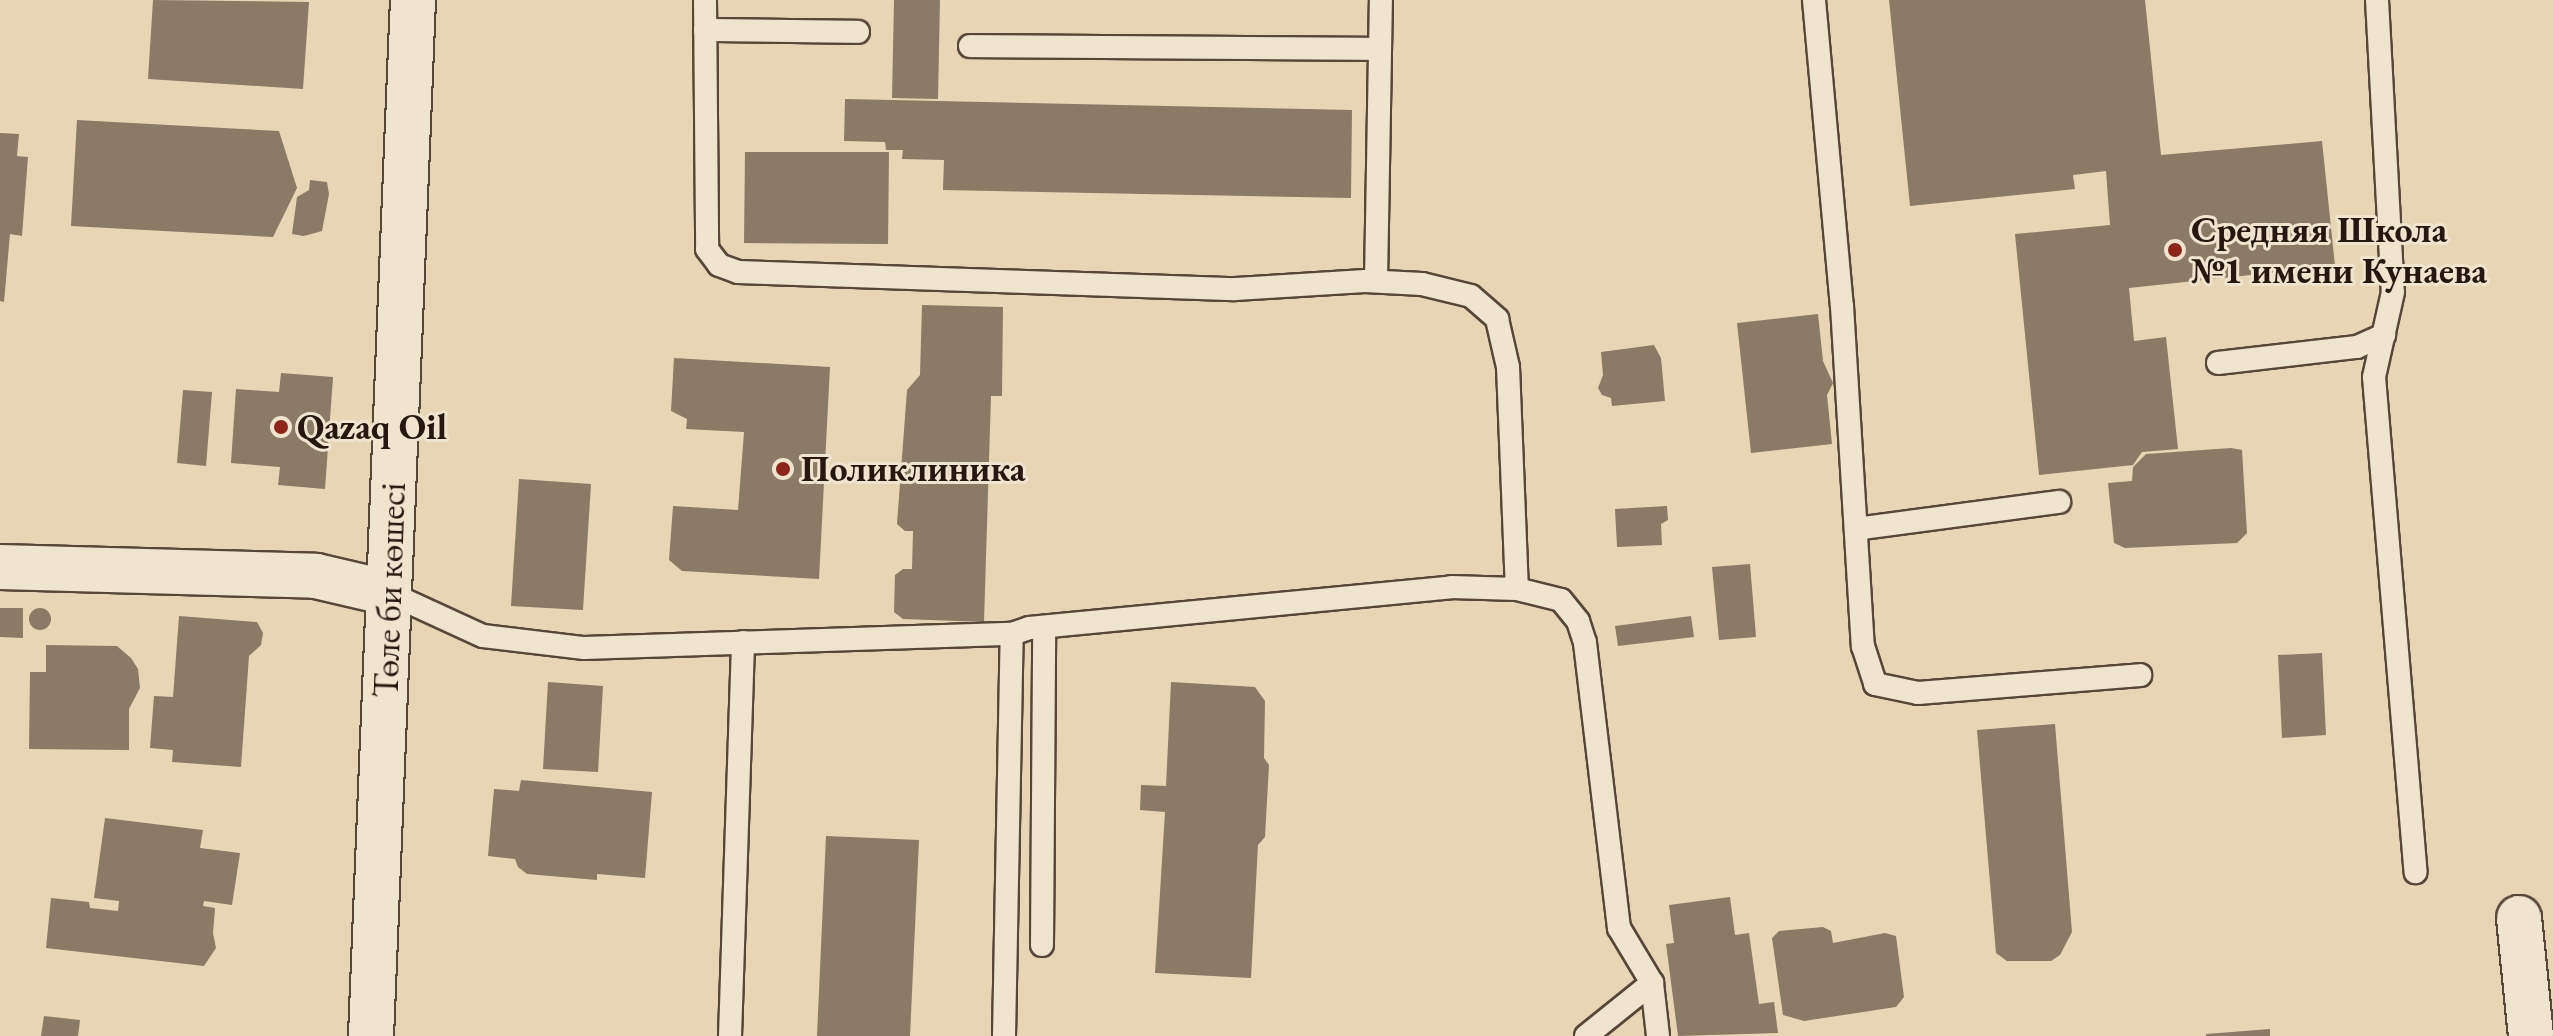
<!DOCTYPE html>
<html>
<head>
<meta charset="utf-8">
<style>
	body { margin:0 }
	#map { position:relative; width:2553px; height:1036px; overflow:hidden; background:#e7d5b3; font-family:"EB Garamond",serif }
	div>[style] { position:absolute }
	.building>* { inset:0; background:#8b7a65 }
	.round { border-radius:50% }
	.roads { filter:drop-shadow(2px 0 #57463a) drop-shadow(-2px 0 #57463a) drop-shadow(0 2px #57463a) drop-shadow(0 -2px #57463a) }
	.service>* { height:22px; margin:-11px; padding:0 11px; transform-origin:11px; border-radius:11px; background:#efe4ce }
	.minor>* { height:44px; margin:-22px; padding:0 22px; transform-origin:22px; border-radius:22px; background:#efe4ce }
	.dots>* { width:22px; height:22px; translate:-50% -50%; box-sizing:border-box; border:4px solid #efe4ce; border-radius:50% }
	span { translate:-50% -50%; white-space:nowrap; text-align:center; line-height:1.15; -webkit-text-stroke:6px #efe4ce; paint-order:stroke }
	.poi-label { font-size:36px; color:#271711; font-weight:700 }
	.left { translate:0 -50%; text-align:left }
	.street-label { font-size:36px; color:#271711 }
</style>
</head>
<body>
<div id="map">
	<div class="building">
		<div style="clip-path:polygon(153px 0,309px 2px,303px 89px,148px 79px)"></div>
		<div style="clip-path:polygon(894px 0,940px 0,938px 99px,892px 98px)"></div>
		<div style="clip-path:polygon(1889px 0,2145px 0,2161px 155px,2322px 141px,2335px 266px,2129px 288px,2134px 341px,2166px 337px,2178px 449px,2142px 452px,2133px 465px,2039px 475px,2015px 234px,2110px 225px,2106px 171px,2073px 175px,2075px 189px,1910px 206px)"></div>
		<div style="clip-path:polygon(845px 99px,1352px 110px,1351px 198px,943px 190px,944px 160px,902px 159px,903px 150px,886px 150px,885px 142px,844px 141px)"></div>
		<div style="clip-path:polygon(77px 120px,279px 131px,297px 188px,273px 237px,71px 226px)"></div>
		<div style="clip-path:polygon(0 133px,19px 134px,17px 156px,28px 157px,22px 236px,10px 234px,4px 302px,0 301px)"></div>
		<div style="clip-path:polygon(745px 152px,889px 152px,888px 244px,744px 243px)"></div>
		<div style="clip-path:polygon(310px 180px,327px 182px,329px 194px,322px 231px,304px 236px,292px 234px,297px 197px,309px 190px)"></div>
		<div style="clip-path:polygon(922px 305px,1003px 307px,1002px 396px,991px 396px,984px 622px,903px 619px,894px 612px,895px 575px,903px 569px,912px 569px,913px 531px,905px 531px,897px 524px,907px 390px,920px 375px)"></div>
		<div style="clip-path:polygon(1818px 314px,1823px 361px,1833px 383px,1827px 395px,1832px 444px,1751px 453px,1737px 323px)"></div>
		<div style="clip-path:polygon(1654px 345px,1661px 358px,1665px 401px,1612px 406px,1611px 398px,1602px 395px,1598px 388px,1603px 375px,1601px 352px)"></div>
		<div style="clip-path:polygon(674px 358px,830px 367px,819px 579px,682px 571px,669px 560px,673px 506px,738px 510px,744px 432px,686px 429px,687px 419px,671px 411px)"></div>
		<div style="clip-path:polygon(281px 373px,333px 377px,325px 489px,278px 485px,280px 467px,231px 463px,236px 389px,279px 392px)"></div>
		<div style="clip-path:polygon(183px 390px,212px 392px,206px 466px,177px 463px)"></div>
		<div style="clip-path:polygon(2231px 448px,2242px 450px,2247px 533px,2237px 543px,2125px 548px,2114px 543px,2108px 483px,2132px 481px,2133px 467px,2146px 454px)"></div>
		<div style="clip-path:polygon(519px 479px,591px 484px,583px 610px,511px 606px)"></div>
		<div style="clip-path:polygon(1667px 506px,1668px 520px,1661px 524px,1662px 545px,1617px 547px,1615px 509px)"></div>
		<div style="clip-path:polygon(1750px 564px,1756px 637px,1719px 640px,1712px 567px)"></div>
		<div style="clip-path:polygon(0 608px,23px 608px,23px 638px,0 637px)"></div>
		<div class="round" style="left:29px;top:608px;width:22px;height:22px"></div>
		<div style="clip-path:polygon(179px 616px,257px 622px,263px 633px,261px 645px,249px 656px,241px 767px,172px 762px,173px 750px,150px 748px,154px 696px,173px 697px)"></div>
		<div style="clip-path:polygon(1691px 616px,1694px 637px,1618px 646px,1615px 626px)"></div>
		<div style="clip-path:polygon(46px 645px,117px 646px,131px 658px,138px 669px,140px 688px,129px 709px,129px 750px,29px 749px,30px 672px,46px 672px)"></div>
		<div style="clip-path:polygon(2322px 653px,2326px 735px,2282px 738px,2278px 655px)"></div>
		<div style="clip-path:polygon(548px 682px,603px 686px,598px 772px,543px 769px)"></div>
		<div style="clip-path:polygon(1171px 682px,1255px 687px,1265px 701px,1264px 758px,1269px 765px,1265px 837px,1258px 845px,1251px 978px,1155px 973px,1165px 812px,1140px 810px,1141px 785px,1166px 786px)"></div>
		<div style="clip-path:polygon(2055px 724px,2072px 932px,2060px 955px,2051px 961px,2007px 961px,1996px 953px,1977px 730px)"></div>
		<div style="clip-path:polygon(521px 780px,652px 792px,645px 878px,597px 874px,597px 880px,527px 874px,518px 867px,515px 859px,488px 856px,494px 789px,519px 791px)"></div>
		<div style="clip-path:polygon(105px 818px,203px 830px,200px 848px,240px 853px,232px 905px,204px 901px,203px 906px,215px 908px,213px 933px,216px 948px,204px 966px,46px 948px,51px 898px,89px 902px,90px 908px,118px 911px,119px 901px,94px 898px)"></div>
		<div style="clip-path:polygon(826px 836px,919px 840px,910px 1036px,817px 1036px)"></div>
		<div style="clip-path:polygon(1730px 897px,1735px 935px,1749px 933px,1759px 1004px,1774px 1002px,1778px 1033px,1678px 1036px,1666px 944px,1674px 943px,1669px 905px)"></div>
		<div style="clip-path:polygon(1823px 927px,1831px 931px,1833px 943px,1885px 933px,1896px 936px,1904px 997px,1896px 1007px,1804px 1021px,1783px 1015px,1772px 938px,1779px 931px)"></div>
		<div style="clip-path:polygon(44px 1016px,80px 1020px,78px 1036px,41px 1036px)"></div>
		<div style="clip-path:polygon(2270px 1029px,2270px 1036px,2206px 1036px,2206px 1034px)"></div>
	</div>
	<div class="roads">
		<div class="service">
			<div style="left:705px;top:0;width:249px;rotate:89.5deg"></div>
			<div style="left:707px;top:249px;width:20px;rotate:53deg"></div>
			<div style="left:719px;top:265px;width:20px;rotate:20deg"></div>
			<div style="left:738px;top:272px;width:497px;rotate:2deg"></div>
			<div style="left:1235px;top:289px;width:130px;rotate:-3.5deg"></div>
			<div style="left:1365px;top:281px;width:57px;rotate:3deg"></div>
			<div style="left:1422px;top:284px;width:50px;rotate:13.8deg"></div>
			<div style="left:1471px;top:296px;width:35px;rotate:41deg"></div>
			<div style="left:1497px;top:319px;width:49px;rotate:77.1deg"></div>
			<div style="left:1508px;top:367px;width:222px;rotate:87.7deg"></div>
			<div style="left:1814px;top:0;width:307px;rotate:84.8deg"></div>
			<div style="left:1842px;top:306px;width:341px;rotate:86.5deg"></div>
			<div style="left:1863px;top:646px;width:40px;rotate:72deg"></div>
			<div style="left:1875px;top:684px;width:44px;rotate:11.8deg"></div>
			<div style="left:1918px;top:693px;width:223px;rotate:-4.6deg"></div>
			<div style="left:2377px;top:0;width:292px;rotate:86.9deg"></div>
			<div style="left:2393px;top:292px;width:87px;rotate:102.6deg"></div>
			<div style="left:2374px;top:377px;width:497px;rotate:85.2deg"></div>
			<div style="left:705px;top:30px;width:153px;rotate:0.7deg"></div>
			<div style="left:970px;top:46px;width:410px;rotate:0.4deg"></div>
			<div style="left:1376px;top:281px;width:281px;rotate:-89deg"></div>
			<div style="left:2218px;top:363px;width:140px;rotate:-6.6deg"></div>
			<div style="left:2357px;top:347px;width:30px;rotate:-24deg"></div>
			<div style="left:1856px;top:529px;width:205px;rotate:-7.6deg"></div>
			<div style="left:389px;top:593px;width:103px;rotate:24.6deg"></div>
			<div style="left:483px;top:636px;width:102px;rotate:6.8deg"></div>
			<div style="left:584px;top:648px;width:428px;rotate:-1.9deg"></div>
			<div style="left:1012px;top:634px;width:18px;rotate:-19deg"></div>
			<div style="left:1029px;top:628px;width:424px;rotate:-5.5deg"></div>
			<div style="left:1451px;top:587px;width:66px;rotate:1.7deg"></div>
			<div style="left:1517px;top:589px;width:45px;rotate:14deg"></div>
			<div style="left:1561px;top:600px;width:27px;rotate:51deg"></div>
			<div style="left:1578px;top:621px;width:23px;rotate:72deg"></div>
			<div style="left:1585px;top:643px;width:287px;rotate:83.2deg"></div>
			<div style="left:1619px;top:928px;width:64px;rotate:59deg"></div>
			<div style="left:1652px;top:983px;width:53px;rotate:83.5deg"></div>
			<div style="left:1042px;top:945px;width:318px;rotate:-89.6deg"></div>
			<div style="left:730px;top:1036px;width:394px;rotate:-88.1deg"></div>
			<div style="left:1004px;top:1036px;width:402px;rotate:-88.9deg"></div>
			<div style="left:1586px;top:1036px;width:85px;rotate:-38.8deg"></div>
		</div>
		<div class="minor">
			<div style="left:0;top:567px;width:316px;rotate:1.6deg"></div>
			<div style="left:316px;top:576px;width:75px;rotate:13.1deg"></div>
			<div style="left:2519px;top:918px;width:119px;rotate:84.2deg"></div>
			<div style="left:371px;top:1036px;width:1037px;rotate:-87.68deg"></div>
		</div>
	</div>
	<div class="dots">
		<div style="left:2175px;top:250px;background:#8f2418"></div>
		<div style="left:281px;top:427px;background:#8f2418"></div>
		<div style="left:783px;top:469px;background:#8f2418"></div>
	</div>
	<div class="poi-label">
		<span class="left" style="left:2191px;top:250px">Средняя Школа<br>№1 имени Кунаева</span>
		<span class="left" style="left:297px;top:427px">Qazaq Oil</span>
		<span class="left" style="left:801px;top:469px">Поликлиника</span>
	</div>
	<div class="street-label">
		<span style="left:389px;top:590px;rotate:-88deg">Төле би көшесі</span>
	</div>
</div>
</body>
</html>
